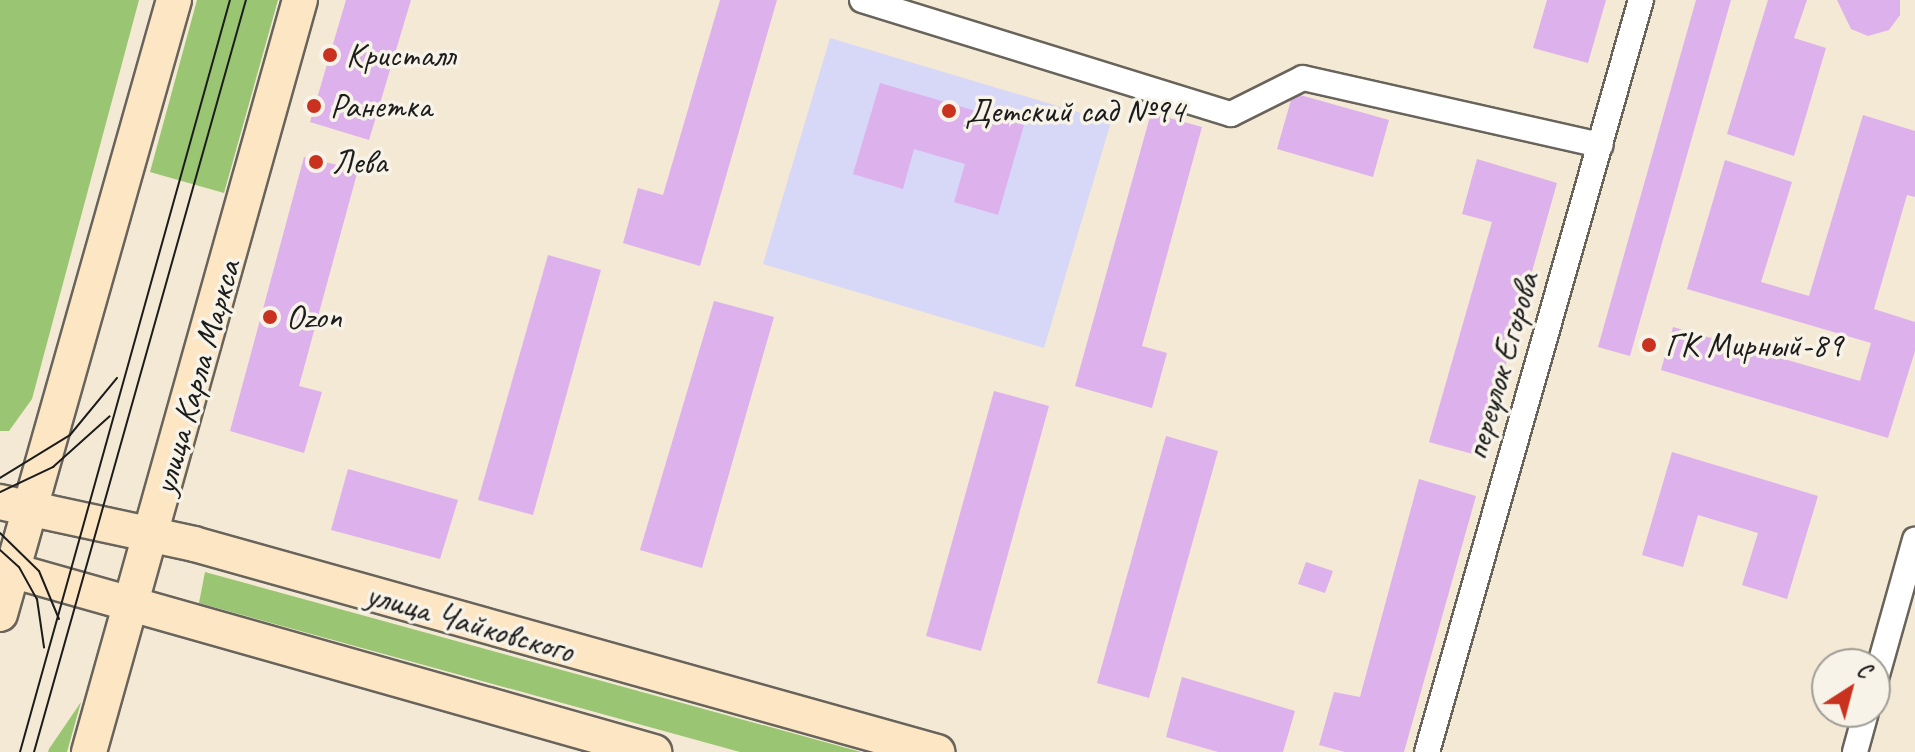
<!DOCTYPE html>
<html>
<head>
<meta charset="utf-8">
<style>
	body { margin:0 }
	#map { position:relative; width:1915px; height:752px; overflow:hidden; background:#f4e9d4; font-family:Caveat,sans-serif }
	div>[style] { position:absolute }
	.built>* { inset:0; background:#d7d7f8 }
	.green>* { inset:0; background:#9ac572 }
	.building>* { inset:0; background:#ddb1ec }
	.roads { filter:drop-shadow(2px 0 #68645c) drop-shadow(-2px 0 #68645c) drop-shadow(0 2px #68645c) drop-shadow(0 -2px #68645c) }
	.street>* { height:24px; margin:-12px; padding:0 12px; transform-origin:12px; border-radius:12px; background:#fff }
	.secondary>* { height:34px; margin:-17px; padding:0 17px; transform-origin:17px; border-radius:17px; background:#fce6c4 }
	.tram>* { height:2px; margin:-1px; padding:0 1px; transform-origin:1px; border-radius:1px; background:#1c1c1c }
	.dots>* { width:22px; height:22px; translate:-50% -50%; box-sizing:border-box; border:4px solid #f7f3e8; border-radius:50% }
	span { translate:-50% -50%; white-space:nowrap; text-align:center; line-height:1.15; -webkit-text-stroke:7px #f7f3e8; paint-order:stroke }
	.poi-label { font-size:34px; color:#1c1c1c }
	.left { translate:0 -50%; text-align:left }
	.street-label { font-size:34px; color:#1c1c1c }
	.north { position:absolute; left:1811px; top:648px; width:80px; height:80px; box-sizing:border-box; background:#f7f3e8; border:2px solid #9f9d96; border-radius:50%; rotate:36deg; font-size:22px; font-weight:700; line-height:32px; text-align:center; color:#1c1c1c }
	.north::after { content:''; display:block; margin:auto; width:28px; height:36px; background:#c8321e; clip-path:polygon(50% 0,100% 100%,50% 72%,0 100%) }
</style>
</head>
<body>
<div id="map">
	<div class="built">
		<div style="clip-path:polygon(830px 38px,1111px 122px,1044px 348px,763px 264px)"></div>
	</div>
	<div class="green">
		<div style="clip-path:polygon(0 0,139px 0,32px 399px,9px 431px,0 431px)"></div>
		<div style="clip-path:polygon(197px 0,278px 0,224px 193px,150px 172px)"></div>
		<div style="clip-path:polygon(205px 572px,861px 752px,740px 752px,199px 603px)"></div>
		<div style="clip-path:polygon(81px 702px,67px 752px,48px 752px,49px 749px)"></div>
	</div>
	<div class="building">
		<div style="clip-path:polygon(346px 0,411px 0,369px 140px,310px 122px)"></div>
		<div style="clip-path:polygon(720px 0,777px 0,700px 266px,623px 243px,638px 188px,663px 195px)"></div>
		<div style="clip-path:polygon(1547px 0,1606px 0,1588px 63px,1533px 48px)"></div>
		<div style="clip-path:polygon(1696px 0,1731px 0,1630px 356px,1598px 347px)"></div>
		<div style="clip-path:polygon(1768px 0,1807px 0,1794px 38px,1826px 48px,1794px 156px,1727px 134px)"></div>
		<div style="clip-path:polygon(1837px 0,1900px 0,1900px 15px,1889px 30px,1868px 36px,1851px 29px)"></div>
		<div style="clip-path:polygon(880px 83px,1024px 125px,998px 215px,954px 202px,965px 164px,914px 149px,903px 189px,853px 174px)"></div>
		<div style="clip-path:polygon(1293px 93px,1389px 120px,1373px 177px,1277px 149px)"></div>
		<div style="clip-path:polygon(1151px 113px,1202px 127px,1142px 346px,1167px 353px,1152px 408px,1075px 386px)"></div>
		<div style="clip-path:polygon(1863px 115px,1915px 131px,1915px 197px,1907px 195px,1874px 309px,1915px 322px,1915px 351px,1888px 438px,1661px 370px,1673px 327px,1860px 381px,1871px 343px,1687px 289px,1725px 160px,1792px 182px,1761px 282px,1809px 296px)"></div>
		<div style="clip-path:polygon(304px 157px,358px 170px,299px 386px,322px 392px,304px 453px,230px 431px)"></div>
		<div style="clip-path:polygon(1477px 159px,1557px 183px,1480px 456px,1429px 442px,1492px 222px,1462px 214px)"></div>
		<div style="clip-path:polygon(548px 255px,601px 270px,533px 515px,478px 500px)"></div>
		<div style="clip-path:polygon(714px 301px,774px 317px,702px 568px,640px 550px)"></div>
		<div style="clip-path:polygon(994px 391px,1049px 406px,981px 651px,926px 636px)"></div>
		<div style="clip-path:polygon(1166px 436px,1218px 451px,1149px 698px,1097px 683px)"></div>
		<div style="clip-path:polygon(1672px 452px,1818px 496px,1787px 599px,1742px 585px,1758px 533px,1698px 515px,1683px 567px,1642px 555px)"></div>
		<div style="clip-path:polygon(348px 469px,458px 500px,440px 559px,331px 530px)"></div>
		<div style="clip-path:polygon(1419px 479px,1476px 496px,1404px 752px,1345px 752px,1319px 745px,1334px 692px,1360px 697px)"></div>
		<div style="clip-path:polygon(1306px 562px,1333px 571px,1325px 593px,1298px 584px)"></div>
		<div style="clip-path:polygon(1182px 677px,1295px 711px,1283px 752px,1218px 752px,1166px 737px)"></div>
	</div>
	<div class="roads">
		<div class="street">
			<div style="left:862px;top:0;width:386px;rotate:17.2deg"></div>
			<div style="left:1231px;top:114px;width:80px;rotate:-26.6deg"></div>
			<div style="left:1303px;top:78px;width:305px;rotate:12.7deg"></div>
			<div style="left:1875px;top:682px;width:148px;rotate:-74.3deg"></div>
			<div style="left:1427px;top:752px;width:782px;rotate:-74.12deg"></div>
			<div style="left:1855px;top:752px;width:41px;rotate:-74.6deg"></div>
		</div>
		<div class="secondary">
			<div style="left:0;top:502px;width:198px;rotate:12.2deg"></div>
			<div style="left:194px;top:544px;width:772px;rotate:15.64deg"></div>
			<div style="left:0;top:567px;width:680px;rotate:15.79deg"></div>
			<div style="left:0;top:614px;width:638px;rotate:-74.18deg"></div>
			<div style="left:89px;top:752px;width:781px;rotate:-74.33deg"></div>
		</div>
	</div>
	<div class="tram">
		<div style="left:0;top:478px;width:82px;rotate:-31.6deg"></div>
		<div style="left:70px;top:435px;width:74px;rotate:-50.5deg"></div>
		<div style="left:0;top:492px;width:59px;rotate:-25.3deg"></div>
		<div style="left:53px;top:467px;width:76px;rotate:-41.8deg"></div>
		<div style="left:0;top:533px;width:54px;rotate:44.3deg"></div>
		<div style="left:39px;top:571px;width:52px;rotate:67.4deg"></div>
		<div style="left:0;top:550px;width:25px;rotate:42deg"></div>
		<div style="left:19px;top:567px;width:37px;rotate:61deg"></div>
		<div style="left:37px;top:599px;width:49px;rotate:81.7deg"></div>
		<div style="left:20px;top:752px;width:781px;rotate:-74.4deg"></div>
		<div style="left:34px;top:752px;width:781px;rotate:-74.26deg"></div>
	</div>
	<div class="dots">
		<div style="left:330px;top:55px;background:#c8321e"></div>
		<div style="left:314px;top:106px;background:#c8321e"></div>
		<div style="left:949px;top:111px;background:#c8321e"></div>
		<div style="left:316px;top:162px;background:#c8321e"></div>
		<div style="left:270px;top:317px;background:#c8321e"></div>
		<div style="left:1649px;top:345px;background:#c8321e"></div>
	</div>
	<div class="poi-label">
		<span class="left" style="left:346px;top:55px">Кристалл</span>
		<span class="left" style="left:330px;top:106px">Ранетка</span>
		<span class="left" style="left:965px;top:111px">Детский сад №94</span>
		<span class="left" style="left:332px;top:162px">Лева</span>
		<span class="left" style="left:286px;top:317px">Ozon</span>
		<span class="left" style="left:1665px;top:345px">ГК Мирный-89</span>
	</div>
	<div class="street-label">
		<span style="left:1501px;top:366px;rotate:-74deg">переулок Егорова</span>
		<span style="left:196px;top:377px;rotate:-74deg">улица Карла Маркса</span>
		<span style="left:470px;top:622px;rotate:16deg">улица Чайковского</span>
	</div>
	<div class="north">С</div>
</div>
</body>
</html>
